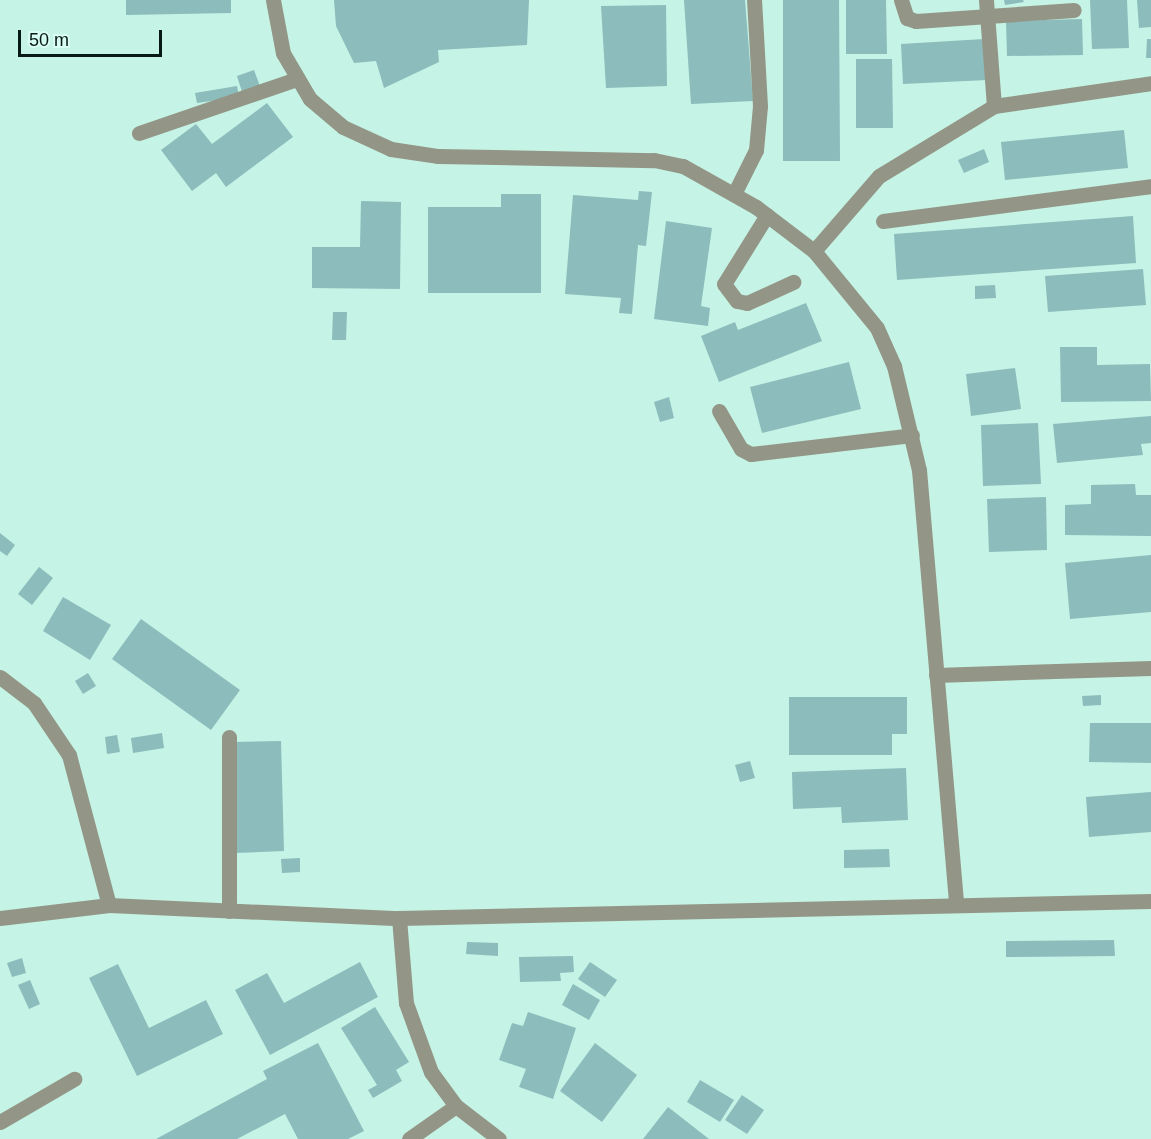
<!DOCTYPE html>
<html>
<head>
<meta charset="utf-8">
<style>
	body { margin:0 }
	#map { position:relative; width:1151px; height:1139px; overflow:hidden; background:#c5f3e5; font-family:Helvetica,sans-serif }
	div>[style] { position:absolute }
	.building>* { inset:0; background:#8cbcbc }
	.minor>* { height:15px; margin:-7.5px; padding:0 7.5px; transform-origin:7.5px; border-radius:7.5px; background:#939686 }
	span { translate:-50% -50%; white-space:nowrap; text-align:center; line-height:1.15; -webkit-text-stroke:5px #d9fef3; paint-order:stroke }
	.scale { position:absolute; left:18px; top:30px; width:144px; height:27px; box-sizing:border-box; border:3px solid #071915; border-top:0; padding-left:8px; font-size:18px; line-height:21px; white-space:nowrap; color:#071915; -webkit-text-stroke:4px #d9fef3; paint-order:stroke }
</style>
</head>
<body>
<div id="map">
	<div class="building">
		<div style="clip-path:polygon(126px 0,231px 0,231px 13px,126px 15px)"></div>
		<div style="clip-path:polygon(334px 0,529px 0,527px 45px,438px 50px,439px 62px,384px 88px,376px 61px,354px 63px,336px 26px)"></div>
		<div style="clip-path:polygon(684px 0,745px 0,753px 101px,691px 104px)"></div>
		<div style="clip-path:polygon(783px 0,839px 0,840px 161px,783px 161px)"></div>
		<div style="clip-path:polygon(846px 0,886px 0,887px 54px,846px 54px)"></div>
		<div style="clip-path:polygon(1004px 0,1023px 0,1024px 2px,1005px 5px)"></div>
		<div style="clip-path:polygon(1090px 0,1127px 0,1129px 48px,1092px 49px)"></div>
		<div style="clip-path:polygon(1137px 0,1151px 0,1151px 27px,1139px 28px)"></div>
		<div style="clip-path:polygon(666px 5px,667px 86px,606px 88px,601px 6px)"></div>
		<div style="clip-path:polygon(1082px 19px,1083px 55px,1007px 56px,1006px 21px)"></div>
		<div style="clip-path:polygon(984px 39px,987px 80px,903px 84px,901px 44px)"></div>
		<div style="clip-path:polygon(1147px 39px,1151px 39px,1151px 58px,1146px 58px)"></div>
		<div style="clip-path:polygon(856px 59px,892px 59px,893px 128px,856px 128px)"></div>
		<div style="clip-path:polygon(254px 70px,261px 89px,243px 95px,237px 76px)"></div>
		<div style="clip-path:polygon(237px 86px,239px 97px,197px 103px,195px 93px)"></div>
		<div style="clip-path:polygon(267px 103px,293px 137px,226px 187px,216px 173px,192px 191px,161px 150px,196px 124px,212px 144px)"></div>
		<div style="clip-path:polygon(1124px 130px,1128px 168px,1005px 180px,1001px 142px)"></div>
		<div style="clip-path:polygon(984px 149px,989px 162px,964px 173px,958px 160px)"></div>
		<div style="clip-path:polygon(639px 191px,652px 192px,646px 246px,638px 245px,632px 314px,619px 313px,621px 298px,565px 294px,573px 195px,638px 200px)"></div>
		<div style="clip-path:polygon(501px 194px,541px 194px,541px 293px,428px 293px,428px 207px,501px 207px)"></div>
		<div style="clip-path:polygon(361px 201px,401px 202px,400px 289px,312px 288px,312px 247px,360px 247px)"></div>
		<div style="clip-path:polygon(1133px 216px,1136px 263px,897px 280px,894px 234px)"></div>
		<div style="clip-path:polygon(666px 221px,712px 228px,701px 306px,710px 308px,708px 326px,654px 319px)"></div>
		<div style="clip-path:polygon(1143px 269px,1146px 305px,1048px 312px,1045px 276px)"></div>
		<div style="clip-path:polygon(995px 285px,996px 298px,975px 299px,975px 286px)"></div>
		<div style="clip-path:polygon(806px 303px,822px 341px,719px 382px,701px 336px,735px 322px,738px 330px)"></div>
		<div style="clip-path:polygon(333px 312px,347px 312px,346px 340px,332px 340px)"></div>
		<div style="clip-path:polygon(1060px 347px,1097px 347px,1097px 365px,1150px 364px,1151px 401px,1061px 402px)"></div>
		<div style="clip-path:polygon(849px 362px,861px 409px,762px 433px,750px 387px)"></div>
		<div style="clip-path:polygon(1015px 368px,1021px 409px,971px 416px,966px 374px)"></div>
		<div style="clip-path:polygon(669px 397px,674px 418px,660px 422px,654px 402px)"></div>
		<div style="clip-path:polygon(1151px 416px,1151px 443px,1141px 444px,1143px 455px,1057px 463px,1053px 424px)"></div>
		<div style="clip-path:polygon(1038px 423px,1041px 484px,983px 486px,981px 425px)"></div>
		<div style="clip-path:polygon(1135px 484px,1136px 495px,1151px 495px,1151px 536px,1065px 535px,1065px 505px,1091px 504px,1091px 485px)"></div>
		<div style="clip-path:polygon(1046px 497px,1047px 550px,989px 552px,987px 499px)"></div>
		<div style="clip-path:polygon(0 533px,15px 545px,7px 556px,0 551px)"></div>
		<div style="clip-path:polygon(1151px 555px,1151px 612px,1070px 619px,1065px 563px)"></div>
		<div style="clip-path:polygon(39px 567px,53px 578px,32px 605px,18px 594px)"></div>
		<div style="clip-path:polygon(63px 597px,111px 625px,90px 660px,43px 631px)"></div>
		<div style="clip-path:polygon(141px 619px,240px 690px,211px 730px,112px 659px)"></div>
		<div style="clip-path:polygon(88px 673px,96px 686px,83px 694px,75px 681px)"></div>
		<div style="clip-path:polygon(1101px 695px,1101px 705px,1083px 706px,1082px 696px)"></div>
		<div style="clip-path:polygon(789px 697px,907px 697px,907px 734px,892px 734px,892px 755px,789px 755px)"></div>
		<div style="clip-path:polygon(1090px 723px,1151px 723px,1151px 763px,1089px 762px)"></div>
		<div style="clip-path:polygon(162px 733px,164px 748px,133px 753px,131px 738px)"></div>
		<div style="clip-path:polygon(117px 735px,120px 752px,107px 754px,105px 737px)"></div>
		<div style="clip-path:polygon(281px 741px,284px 851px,235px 853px,232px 742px)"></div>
		<div style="clip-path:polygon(750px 761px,755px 778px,740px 782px,735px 765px)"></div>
		<div style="clip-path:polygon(906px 768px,908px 820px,842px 823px,841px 807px,793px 809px,792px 772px)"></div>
		<div style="clip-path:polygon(1151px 792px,1151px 832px,1089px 837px,1086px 797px)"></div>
		<div style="clip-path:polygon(889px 849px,890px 867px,844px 868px,844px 850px)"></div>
		<div style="clip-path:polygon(300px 858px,300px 872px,282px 873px,281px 859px)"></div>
		<div style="clip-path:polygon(1114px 940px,1115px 956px,1006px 957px,1006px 941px)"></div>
		<div style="clip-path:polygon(467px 942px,498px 943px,498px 956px,466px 954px)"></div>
		<div style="clip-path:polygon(573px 956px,574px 972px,560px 973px,561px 981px,520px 982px,519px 957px)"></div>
		<div style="clip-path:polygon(22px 958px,26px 973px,12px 977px,7px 963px)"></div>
		<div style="clip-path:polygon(360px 962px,378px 997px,270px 1055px,235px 990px,267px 973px,284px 1003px)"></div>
		<div style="clip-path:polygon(590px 962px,617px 980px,605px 997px,578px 979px)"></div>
		<div style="clip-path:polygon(118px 964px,149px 1028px,206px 1000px,223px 1034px,137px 1076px,89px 978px)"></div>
		<div style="clip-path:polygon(30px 980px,40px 1004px,29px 1009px,18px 985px)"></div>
		<div style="clip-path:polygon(573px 984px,600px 1000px,589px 1020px,562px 1005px)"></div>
		<div style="clip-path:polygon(375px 1007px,409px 1062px,396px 1070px,402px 1081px,373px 1098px,368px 1090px,377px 1085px,341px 1028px)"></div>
		<div style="clip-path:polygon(528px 1012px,576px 1028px,553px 1099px,519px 1087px,526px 1069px,499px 1060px,512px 1023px,523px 1026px)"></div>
		<div style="clip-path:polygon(318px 1043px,364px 1131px,348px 1139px,298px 1139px,285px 1114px,237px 1139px,156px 1139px,267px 1079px,263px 1071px)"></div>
		<div style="clip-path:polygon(595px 1043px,637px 1075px,602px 1122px,560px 1091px)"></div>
		<div style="clip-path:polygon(700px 1080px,734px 1100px,720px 1122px,687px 1102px)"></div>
		<div style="clip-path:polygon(742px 1095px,764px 1110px,747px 1134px,725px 1120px)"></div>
		<div style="clip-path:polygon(668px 1107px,709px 1139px,643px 1139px)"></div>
	</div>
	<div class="minor">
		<div style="left:273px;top:0;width:54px;rotate:79.3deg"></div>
		<div style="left:283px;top:53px;width:53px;rotate:59.6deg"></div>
		<div style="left:310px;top:99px;width:43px;rotate:40.3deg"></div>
		<div style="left:343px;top:127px;width:53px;rotate:24.6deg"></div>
		<div style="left:391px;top:149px;width:48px;rotate:8.5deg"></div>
		<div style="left:438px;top:156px;width:216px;rotate:1.1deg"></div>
		<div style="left:654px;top:160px;width:30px;rotate:12deg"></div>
		<div style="left:683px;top:166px;width:84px;rotate:29.3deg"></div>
		<div style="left:756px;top:207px;width:73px;rotate:37.2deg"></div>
		<div style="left:814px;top:251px;width:99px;rotate:50.7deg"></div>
		<div style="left:877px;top:328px;width:42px;rotate:65.9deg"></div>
		<div style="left:894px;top:366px;width:107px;rotate:76.5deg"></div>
		<div style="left:919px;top:470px;width:436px;rotate:85.1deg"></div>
		<div style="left:901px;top:0;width:19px;rotate:72deg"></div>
		<div style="left:907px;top:18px;width:9px;rotate:18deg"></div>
		<div style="left:916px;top:21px;width:158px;rotate:-4deg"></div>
		<div style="left:986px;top:0;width:106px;rotate:85.7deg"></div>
		<div style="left:139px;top:133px;width:167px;rotate:-18.9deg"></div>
		<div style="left:734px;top:194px;width:49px;rotate:-63.4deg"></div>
		<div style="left:756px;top:150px;width:44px;rotate:-84.8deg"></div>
		<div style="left:760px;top:106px;width:106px;rotate:-93.2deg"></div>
		<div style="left:767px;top:215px;width:81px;rotate:121.9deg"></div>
		<div style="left:724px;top:284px;width:21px;rotate:53deg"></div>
		<div style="left:737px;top:301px;width:10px;rotate:11deg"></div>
		<div style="left:747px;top:303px;width:51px;rotate:-24.5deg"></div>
		<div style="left:883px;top:221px;width:270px;rotate:-7.4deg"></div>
		<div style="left:814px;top:251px;width:99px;rotate:-49.1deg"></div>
		<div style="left:879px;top:176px;width:135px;rotate:-31.3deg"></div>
		<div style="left:994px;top:106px;width:159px;rotate:-8.3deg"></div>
		<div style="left:719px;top:411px;width:44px;rotate:59.9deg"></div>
		<div style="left:741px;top:449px;width:11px;rotate:27deg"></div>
		<div style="left:751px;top:454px;width:162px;rotate:-6.7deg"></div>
		<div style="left:936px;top:675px;width:215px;rotate:-1.9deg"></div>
		<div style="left:0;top:677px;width:43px;rotate:37.4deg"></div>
		<div style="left:34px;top:703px;width:63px;rotate:56.1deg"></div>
		<div style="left:69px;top:755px;width:155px;rotate:75.1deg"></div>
		<div style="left:229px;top:737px;width:174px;rotate:90deg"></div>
		<div style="left:0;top:918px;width:110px;rotate:-6.8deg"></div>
		<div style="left:109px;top:905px;width:290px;rotate:2.6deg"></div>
		<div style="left:399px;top:918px;width:752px;rotate:-1.3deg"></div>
		<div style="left:399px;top:918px;width:85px;rotate:85.3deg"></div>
		<div style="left:406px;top:1003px;width:73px;rotate:70.1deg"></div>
		<div style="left:431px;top:1072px;width:42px;rotate:53.7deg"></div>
		<div style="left:456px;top:1106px;width:54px;rotate:37.5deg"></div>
		<div style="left:0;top:1122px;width:86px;rotate:-30.2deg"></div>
		<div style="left:409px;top:1139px;width:57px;rotate:-35.1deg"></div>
	</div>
	<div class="scale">50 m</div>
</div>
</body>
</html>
